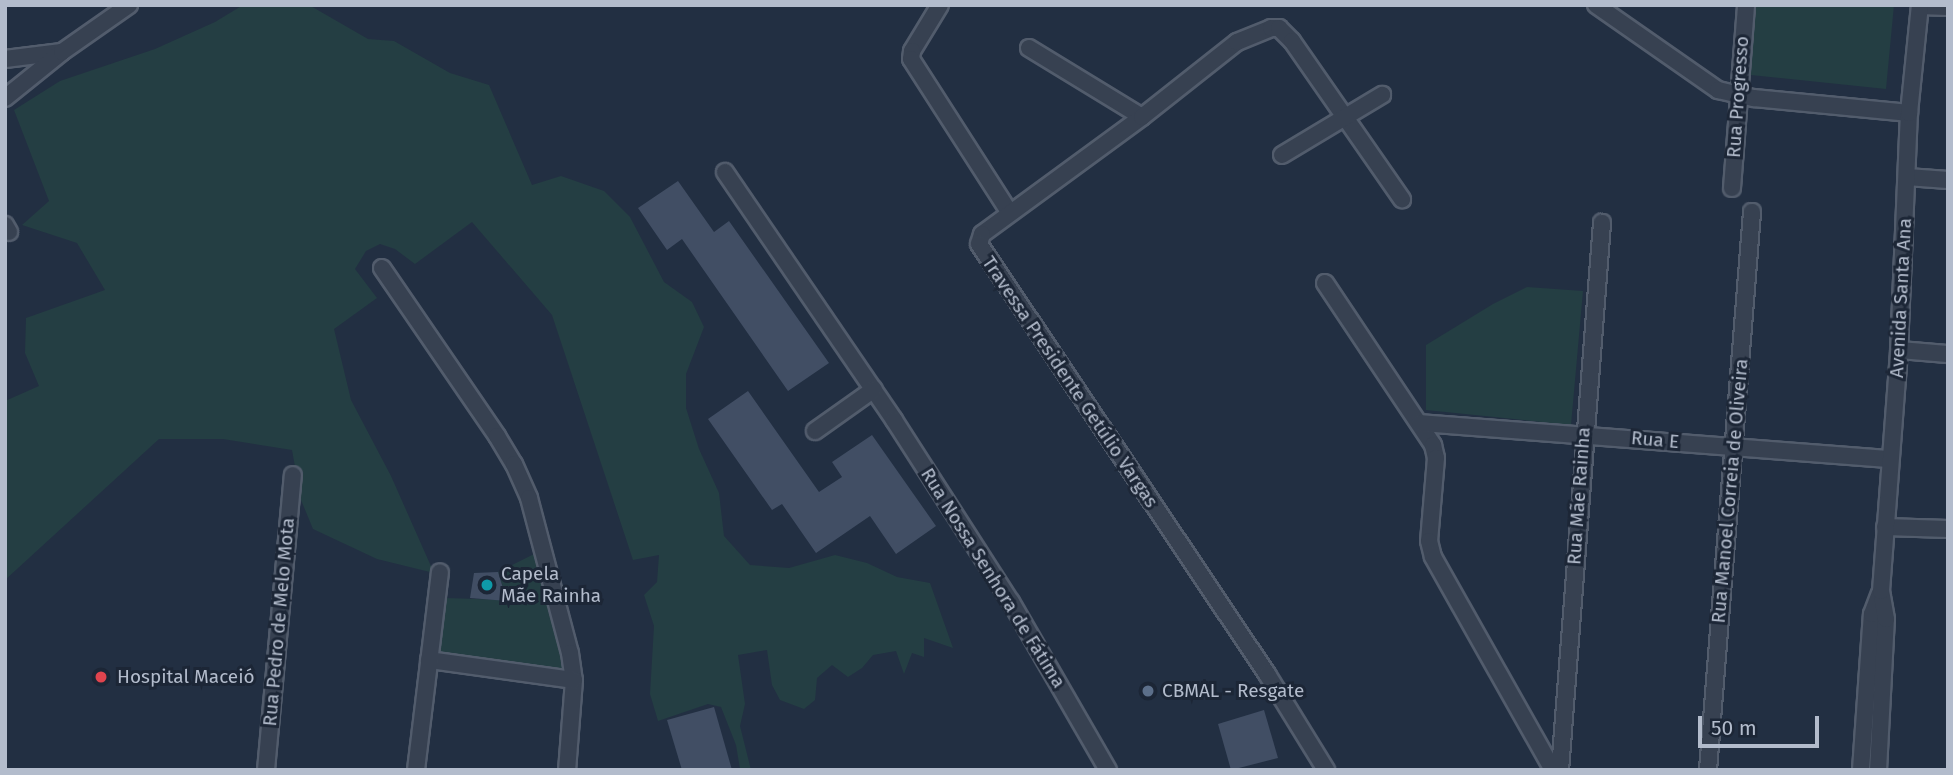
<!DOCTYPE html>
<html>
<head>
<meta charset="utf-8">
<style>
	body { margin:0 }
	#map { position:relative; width:1953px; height:775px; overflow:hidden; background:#222f42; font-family:"Fira Sans",sans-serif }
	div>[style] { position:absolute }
	.green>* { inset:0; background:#243e43 }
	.building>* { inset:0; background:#414e64 }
	.roads { filter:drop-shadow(2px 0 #525c6c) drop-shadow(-2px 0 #525c6c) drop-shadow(0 2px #525c6c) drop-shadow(0 -2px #525c6c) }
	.minor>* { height:16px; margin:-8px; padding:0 8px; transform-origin:8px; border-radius:8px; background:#374151 }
	.dots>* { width:19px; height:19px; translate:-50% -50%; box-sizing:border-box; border:4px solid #1c2636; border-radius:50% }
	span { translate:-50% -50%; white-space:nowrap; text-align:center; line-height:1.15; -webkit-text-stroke:6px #1c2636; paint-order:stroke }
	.street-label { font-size:19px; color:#b3bccc }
	.poi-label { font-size:19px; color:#b3bccc }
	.left { translate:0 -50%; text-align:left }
	.frame { position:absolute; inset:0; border:7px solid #b3bccc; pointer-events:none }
	.scale { position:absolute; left:1698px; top:716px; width:121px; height:32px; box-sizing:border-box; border:4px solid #b3bccc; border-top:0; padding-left:9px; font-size:21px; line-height:24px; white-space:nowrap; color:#b3bccc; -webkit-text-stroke:5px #1c2636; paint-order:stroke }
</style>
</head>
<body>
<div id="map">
	<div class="green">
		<div style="clip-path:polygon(243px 5px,309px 5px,368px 39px,394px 41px,450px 73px,489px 85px,532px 185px,561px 176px,604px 191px,630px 217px,664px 282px,692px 302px,704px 327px,686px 374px,686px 408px,699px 449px,719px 493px,724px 536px,750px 565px,789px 568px,835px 555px,867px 563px,897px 577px,930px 583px,953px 648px,924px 638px,924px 657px,912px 653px,904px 674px,896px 651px,873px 655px,862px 668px,848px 677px,832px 665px,817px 678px,815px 700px,804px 709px,780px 700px,772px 685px,767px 650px,738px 655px,745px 704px,740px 726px,751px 770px,740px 769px,736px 745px,721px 707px,708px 704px,658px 721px,650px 694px,654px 626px,644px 595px,657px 582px,659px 555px,633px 560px,552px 315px,472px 222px,415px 264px,395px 249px,380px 244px,366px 251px,355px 269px,377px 298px,334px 329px,351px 400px,391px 476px,434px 573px,377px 559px,313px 529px,301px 500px,292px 450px,223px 439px,159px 439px,5px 580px,5px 401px,39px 386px,25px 353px,26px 318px,105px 290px,77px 243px,22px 225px,49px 201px,14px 110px,60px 81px,155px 49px,215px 22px)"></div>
		<div style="clip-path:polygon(1746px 5px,1894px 5px,1886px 89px,1741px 74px)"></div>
		<div style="clip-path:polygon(1527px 287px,1583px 291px,1571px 425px,1426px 410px,1426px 345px,1493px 304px)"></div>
		<div style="clip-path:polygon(534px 554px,567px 671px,439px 653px,445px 598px,507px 600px,498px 572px)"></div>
	</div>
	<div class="building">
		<div style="clip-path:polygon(678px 181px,714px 232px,729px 221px,829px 363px,788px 391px,682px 239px,667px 250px,638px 208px)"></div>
		<div style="clip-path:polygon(748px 391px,819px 492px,842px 477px,832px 462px,872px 435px,936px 526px,896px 554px,870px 516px,816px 553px,782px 504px,772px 510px,708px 419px)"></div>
		<div style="clip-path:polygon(498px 572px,507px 601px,470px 598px,474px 573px)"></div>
		<div style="clip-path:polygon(714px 707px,732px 770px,682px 770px,667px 720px)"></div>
		<div style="clip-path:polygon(1264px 710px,1278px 758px,1231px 770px,1218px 724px)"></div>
	</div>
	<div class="roads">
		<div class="minor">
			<div style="left:940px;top:5px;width:54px;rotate:121.3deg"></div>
			<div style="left:912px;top:51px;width:8px;rotate:97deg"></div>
			<div style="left:911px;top:59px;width:183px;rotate:57.3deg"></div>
			<div style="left:1596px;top:5px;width:149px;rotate:34.9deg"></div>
			<div style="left:1718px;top:90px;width:37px;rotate:13deg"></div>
			<div style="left:1754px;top:98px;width:156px;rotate:5.5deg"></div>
			<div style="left:1920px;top:6px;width:28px;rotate:2deg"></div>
			<div style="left:1029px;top:48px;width:132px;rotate:31.4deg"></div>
			<div style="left:1142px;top:117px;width:198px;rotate:143.8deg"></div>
			<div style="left:982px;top:234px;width:10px;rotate:107deg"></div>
			<div style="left:979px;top:244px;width:518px;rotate:56.19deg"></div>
			<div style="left:1267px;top:674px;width:113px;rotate:58.4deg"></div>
			<div style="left:5px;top:59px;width:57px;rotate:-7deg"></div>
			<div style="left:5px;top:98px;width:73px;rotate:-38.9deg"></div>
			<div style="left:62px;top:52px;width:82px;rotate:-35deg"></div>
			<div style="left:1142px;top:117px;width:121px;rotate:-38.3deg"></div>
			<div style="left:1237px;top:42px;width:37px;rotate:-22deg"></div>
			<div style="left:1271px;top:28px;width:8px"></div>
			<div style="left:1279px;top:28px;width:18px;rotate:45deg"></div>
			<div style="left:1292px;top:41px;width:193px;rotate:55.2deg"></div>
			<div style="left:1282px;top:155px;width:117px;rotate:-31deg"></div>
			<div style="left:725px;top:172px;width:300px;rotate:55.7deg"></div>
			<div style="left:894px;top:420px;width:216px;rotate:57.3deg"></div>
			<div style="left:1011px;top:602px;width:194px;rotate:60deg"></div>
			<div style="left:1907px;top:177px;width:41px;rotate:4.2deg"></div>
			<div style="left:1732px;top:188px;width:184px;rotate:-85.6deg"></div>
			<div style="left:5px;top:225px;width:8px;rotate:60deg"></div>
			<div style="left:382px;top:268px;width:204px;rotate:55.6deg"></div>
			<div style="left:497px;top:436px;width:33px;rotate:59deg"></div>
			<div style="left:514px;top:464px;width:37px;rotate:66deg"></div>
			<div style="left:529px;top:498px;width:160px;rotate:75.2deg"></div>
			<div style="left:570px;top:653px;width:27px;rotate:82deg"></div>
			<div style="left:574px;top:680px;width:90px;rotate:94.4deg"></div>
			<div style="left:1325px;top:283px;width:195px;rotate:56.3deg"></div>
			<div style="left:1433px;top:445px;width:13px;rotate:77deg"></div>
			<div style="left:1436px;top:458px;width:83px;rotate:94.8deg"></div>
			<div style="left:1429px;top:541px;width:16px;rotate:76deg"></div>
			<div style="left:1433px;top:557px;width:244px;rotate:60.6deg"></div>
			<div style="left:1899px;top:350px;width:49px;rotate:4.7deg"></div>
			<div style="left:1420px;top:423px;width:471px;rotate:4.4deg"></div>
			<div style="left:815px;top:431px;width:72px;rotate:-35.4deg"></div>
			<div style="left:1885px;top:527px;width:63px;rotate:1.8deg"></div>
			<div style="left:429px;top:660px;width:146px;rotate:7.9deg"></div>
			<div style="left:266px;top:770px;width:296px;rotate:-84.8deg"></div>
			<div style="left:416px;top:770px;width:199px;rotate:-83.1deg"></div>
			<div style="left:1560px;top:770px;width:549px;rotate:-85.61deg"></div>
			<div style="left:1708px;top:770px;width:560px;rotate:-85.49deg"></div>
			<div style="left:1861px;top:770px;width:156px;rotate:-86deg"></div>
			<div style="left:1872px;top:614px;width:22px;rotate:-69deg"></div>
			<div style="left:1878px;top:770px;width:151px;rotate:-87deg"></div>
			<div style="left:1886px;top:619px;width:28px;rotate:-100deg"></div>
			<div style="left:1881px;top:591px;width:242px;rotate:-85.7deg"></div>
			<div style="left:1899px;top:350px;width:237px;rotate:-87.6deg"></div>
			<div style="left:1909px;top:113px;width:109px;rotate:-84.2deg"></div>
		</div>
	</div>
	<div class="dots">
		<div style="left:487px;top:585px;background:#0f9aa8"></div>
		<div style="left:101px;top:677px;background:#e0444e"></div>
		<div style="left:1148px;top:691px;background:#5c6f8a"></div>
	</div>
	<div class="street-label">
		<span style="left:1738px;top:97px;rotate:-86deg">Rua Progresso</span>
		<span style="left:1901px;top:298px;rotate:-87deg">Avenida Santa Ana</span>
		<span style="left:1070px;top:382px;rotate:56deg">Travessa Presidente Getúlio Vargas</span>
		<span style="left:1655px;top:440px;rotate:5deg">Rua E</span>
		<span style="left:1730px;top:491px;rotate:-85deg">Rua Manoel Correia de Oliveira</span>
		<span style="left:1579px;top:496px;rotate:-86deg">Rua Mãe Rainha</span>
		<span style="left:993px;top:578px;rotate:58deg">Rua Nossa Senhora de Fátima</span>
		<span style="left:279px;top:622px;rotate:-85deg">Rua Pedro de Melo Mota</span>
	</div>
	<div class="poi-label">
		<span class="left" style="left:501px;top:585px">Capela<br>Mãe Rainha</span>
		<span class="left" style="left:117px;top:677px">Hospital Maceió</span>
		<span class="left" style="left:1162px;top:691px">CBMAL - Resgate</span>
	</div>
	<div class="frame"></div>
	<div class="scale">50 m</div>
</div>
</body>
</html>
